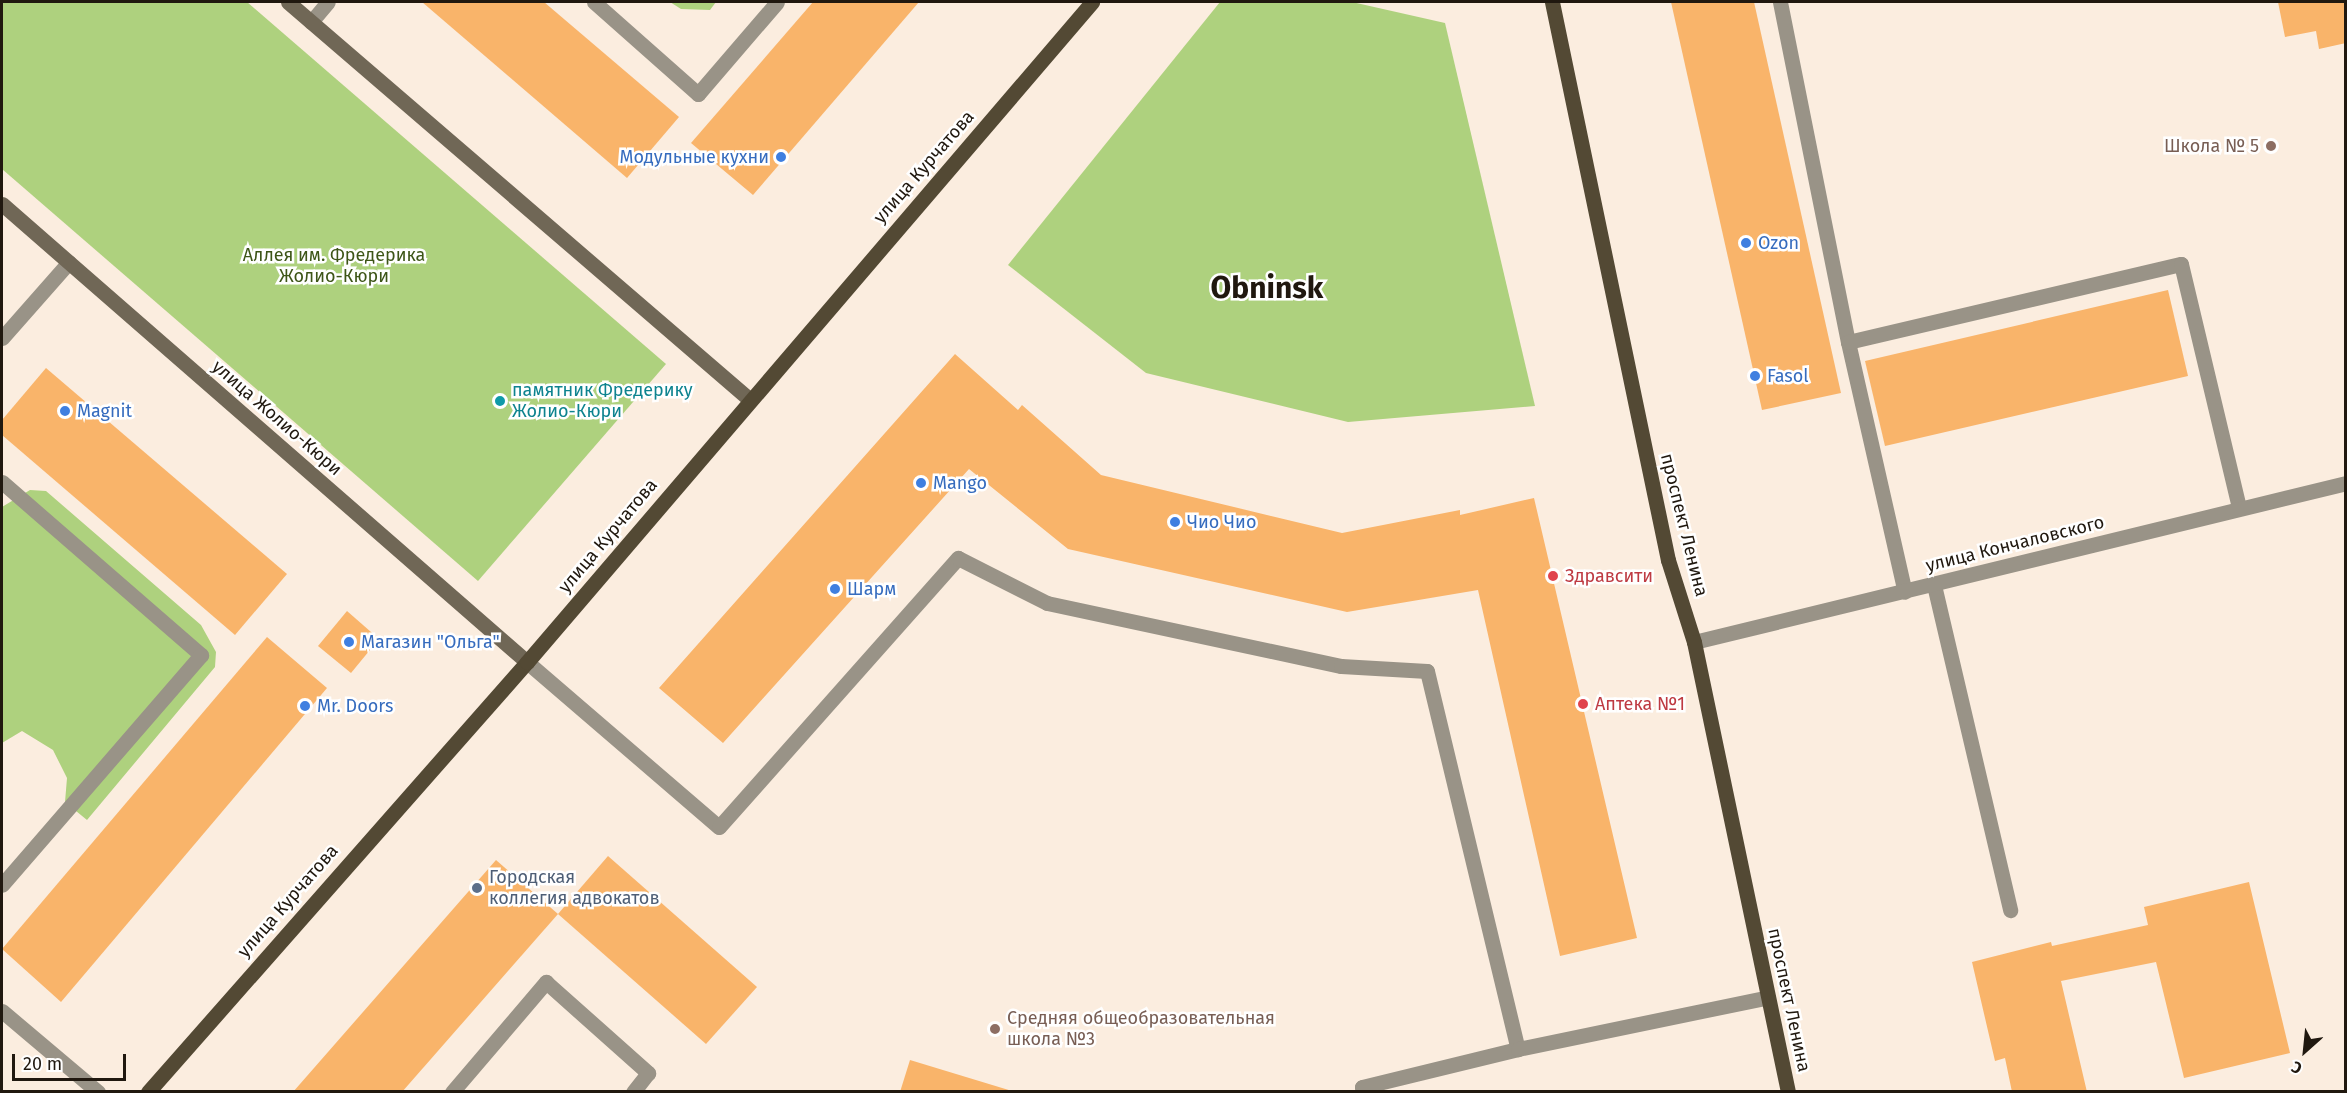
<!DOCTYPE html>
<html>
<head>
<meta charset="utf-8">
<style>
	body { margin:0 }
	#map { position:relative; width:2347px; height:1093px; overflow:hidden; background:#fbeddf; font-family:"Fira Sans",sans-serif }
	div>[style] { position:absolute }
	.green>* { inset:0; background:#aed17e }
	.building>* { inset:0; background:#f9b46a }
	.lane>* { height:15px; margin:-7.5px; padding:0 7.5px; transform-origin:7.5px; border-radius:7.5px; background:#999387 }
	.street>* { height:15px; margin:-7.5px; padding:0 7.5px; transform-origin:7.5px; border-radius:7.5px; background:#999387 }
	.secondary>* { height:15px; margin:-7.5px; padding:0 7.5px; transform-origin:7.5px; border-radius:7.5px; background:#706756 }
	.primary>* { height:15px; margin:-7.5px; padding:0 7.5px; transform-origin:7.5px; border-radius:7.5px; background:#534934 }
	.dots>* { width:16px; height:16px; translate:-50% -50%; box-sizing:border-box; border:3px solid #fff; border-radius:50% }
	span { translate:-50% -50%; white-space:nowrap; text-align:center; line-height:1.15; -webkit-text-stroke:5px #fff; paint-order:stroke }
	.education-label { font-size:18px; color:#785e54 }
	.right { translate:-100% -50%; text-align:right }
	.left { translate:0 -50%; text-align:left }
	.shop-label { font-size:18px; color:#366cbe }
	.street-label { font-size:18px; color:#20180f }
	.park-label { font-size:18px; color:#3d5517 }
	.culture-label { font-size:18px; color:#0d838f }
	.health-label { font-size:18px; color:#be3a42 }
	.service-label { font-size:18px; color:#4e5e75 }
	.town-label { font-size:30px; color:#20180f; font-weight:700 }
	.frame { position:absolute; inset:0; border:3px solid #20180f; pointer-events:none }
	.north { position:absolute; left:2275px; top:1021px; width:60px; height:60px; -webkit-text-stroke:4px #fff; paint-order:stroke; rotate:207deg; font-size:16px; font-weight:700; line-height:24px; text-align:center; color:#20180f }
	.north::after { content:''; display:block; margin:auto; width:21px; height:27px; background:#20180f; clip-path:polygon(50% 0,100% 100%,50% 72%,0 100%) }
	.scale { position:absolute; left:12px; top:1054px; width:114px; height:27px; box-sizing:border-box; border:3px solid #20180f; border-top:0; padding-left:8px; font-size:18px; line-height:21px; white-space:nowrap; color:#20180f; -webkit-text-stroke:4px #fff; paint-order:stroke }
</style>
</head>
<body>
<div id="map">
	<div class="green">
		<div style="clip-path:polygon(2px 2px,247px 2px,666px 364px,478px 581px,2px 169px)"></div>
		<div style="clip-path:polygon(670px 2px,716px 2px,710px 10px,681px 9px)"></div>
		<div style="clip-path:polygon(1220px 2px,1352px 2px,1445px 23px,1535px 406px,1348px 422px,1146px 373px,1008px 265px)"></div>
		<div style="clip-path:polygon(30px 490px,46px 491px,201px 625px,216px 652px,215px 667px,87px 820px,65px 802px,67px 778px,53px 750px,22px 731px,2px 743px,2px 507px)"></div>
	</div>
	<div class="building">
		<div style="clip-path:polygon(422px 2px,544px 2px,679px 117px,627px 178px)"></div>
		<div style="clip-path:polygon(813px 2px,919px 2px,753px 195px,691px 143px)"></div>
		<div style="clip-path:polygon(1671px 2px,1754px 2px,1841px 393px,1762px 410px)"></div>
		<div style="clip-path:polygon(2278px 2px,2346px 2px,2346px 43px,2319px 49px,2316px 31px,2285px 37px)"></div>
		<div style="clip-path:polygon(2168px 290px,2188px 376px,1885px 446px,1865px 361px)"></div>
		<div style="clip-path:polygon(955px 354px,1018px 410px,1022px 405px,1101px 475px,1342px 533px,1460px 510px,1460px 515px,1534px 498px,1637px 938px,1560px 956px,1478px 590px,1347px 612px,1068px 549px,969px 469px,723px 743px,659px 688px)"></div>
		<div style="clip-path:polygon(46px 368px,287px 574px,235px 635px,2px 435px,2px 420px)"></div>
		<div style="clip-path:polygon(347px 611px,379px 639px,351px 673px,318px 646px)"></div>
		<div style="clip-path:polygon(267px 637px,327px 688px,61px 1002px,2px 949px)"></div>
		<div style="clip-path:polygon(608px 856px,757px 987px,706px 1044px,558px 914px)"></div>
		<div style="clip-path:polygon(496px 860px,558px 914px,402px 1092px,293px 1092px)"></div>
		<div style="clip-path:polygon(2249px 882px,2290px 1053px,2184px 1078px,2156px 962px,2061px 981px,2087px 1092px,2012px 1092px,2005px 1058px,1995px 1061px,1972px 962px,2051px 942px,2052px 946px,2148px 925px,2144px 907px)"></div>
		<div style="clip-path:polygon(910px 1060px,1012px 1091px,1012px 1092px,900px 1092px)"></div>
	</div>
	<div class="lane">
		<div style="left:594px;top:2px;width:139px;rotate:41.5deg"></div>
		<div style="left:698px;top:94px;width:121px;rotate:-49.3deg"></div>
		<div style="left:1780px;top:2px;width:347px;rotate:78.7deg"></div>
		<div style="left:1848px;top:342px;width:256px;rotate:77.2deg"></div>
		<div style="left:311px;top:22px;width:26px;rotate:-50deg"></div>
		<div style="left:2px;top:338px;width:101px;rotate:-48.6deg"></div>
		<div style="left:1848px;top:342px;width:342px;rotate:-13.2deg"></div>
		<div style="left:2181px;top:264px;width:250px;rotate:76.6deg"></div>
		<div style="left:2px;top:482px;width:264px;rotate:41deg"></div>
		<div style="left:201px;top:655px;width:304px;rotate:130.9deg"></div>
		<div style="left:1934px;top:585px;width:334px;rotate:76.8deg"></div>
		<div style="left:527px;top:662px;width:253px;rotate:40.7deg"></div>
		<div style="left:719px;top:827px;width:360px;rotate:-48.4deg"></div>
		<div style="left:958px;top:558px;width:100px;rotate:26.8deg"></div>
		<div style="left:1047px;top:603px;width:301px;rotate:12.1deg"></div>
		<div style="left:1341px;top:666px;width:86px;rotate:3.3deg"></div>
		<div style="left:1427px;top:671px;width:389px;rotate:76.5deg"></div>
		<div style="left:2px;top:1011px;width:126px;rotate:40.2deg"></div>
		<div style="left:452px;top:1092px;width:145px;rotate:-49.5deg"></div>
		<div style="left:546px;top:982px;width:137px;rotate:41.7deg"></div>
		<div style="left:648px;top:1073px;width:24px;rotate:128deg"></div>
		<div style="left:1363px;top:1092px;width:5px;rotate:-101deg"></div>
		<div style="left:1362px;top:1087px;width:161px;rotate:-13.7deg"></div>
		<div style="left:1518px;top:1049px;width:255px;rotate:-11.7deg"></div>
	</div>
	<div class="street">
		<div style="left:1694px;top:642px;width:671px;rotate:-13.7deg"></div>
	</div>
	<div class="secondary">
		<div style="left:288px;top:2px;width:608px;rotate:40.73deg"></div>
		<div style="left:2px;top:204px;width:697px;rotate:41.1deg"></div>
	</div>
	<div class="primary">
		<div style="left:1552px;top:2px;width:570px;rotate:78.26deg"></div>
		<div style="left:1668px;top:560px;width:86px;rotate:72.4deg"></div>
		<div style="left:1694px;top:642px;width:460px;rotate:78.2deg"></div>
		<div style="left:148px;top:1092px;width:573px;rotate:-48.61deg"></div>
		<div style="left:527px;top:662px;width:869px;rotate:-49.43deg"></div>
	</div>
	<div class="dots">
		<div style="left:2271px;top:146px;background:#8d6e63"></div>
		<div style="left:781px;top:157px;background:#3f7fe0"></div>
		<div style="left:1746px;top:243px;background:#3f7fe0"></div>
		<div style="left:1755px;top:376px;background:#3f7fe0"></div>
		<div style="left:500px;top:401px;background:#0f9aa8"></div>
		<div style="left:65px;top:411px;background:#3f7fe0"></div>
		<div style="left:921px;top:483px;background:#3f7fe0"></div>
		<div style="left:1175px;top:522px;background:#3f7fe0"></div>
		<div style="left:1553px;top:576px;background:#e0444e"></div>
		<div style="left:835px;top:589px;background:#3f7fe0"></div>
		<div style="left:349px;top:642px;background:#3f7fe0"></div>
		<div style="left:1583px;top:704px;background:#e0444e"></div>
		<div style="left:305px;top:706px;background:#3f7fe0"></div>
		<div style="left:477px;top:888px;background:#5c6f8a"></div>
		<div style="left:995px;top:1029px;background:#8d6e63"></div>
	</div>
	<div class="education-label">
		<span class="right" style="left:2259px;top:146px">Школа № 5</span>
		<span class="left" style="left:1007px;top:1029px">Средняя общеобразовательная<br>школа №3</span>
	</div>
	<div class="shop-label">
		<span class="right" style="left:769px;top:157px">Модульные кухни</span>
		<span class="left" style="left:1758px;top:243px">Ozon</span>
		<span class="left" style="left:1767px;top:376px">Fasol</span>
		<span class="left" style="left:77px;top:411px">Magnit</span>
		<span class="left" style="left:933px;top:483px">Mango</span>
		<span class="left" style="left:1187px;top:522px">Чио Чио</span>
		<span class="left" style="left:847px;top:589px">Шарм</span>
		<span class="left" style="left:361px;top:642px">Магазин "Ольга"</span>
		<span class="left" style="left:317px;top:706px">Mr. Doors</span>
	</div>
	<div class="street-label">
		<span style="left:924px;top:167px;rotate:-49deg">улица Курчатова</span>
		<span style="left:277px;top:418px;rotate:41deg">улица Жолио-Кюри</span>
		<span style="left:1684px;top:525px;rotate:76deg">проспект Ленина</span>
		<span style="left:608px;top:536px;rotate:-50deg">улица Курчатова</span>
		<span style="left:2015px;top:544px;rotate:-14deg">улица Кончаловского</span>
		<span style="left:288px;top:901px;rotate:-49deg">улица Курчатова</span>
		<span style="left:1789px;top:1000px;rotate:78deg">проспект Ленина</span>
	</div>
	<div class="park-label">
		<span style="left:334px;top:266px">Аллея им. Фредерика<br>Жолио-Кюри</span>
	</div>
	<div class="culture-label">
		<span class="left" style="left:512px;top:401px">памятник Фредерику<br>Жолио-Кюри</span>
	</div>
	<div class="health-label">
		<span class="left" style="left:1565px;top:576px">Здравсити</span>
		<span class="left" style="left:1595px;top:704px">Аптека №1</span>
	</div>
	<div class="service-label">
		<span class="left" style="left:489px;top:888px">Городская<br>коллегия адвокатов</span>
	</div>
	<div class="town-label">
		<span style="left:1267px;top:288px">Obninsk</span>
	</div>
	<div class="frame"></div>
	<div class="north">С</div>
	<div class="scale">20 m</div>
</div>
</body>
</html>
